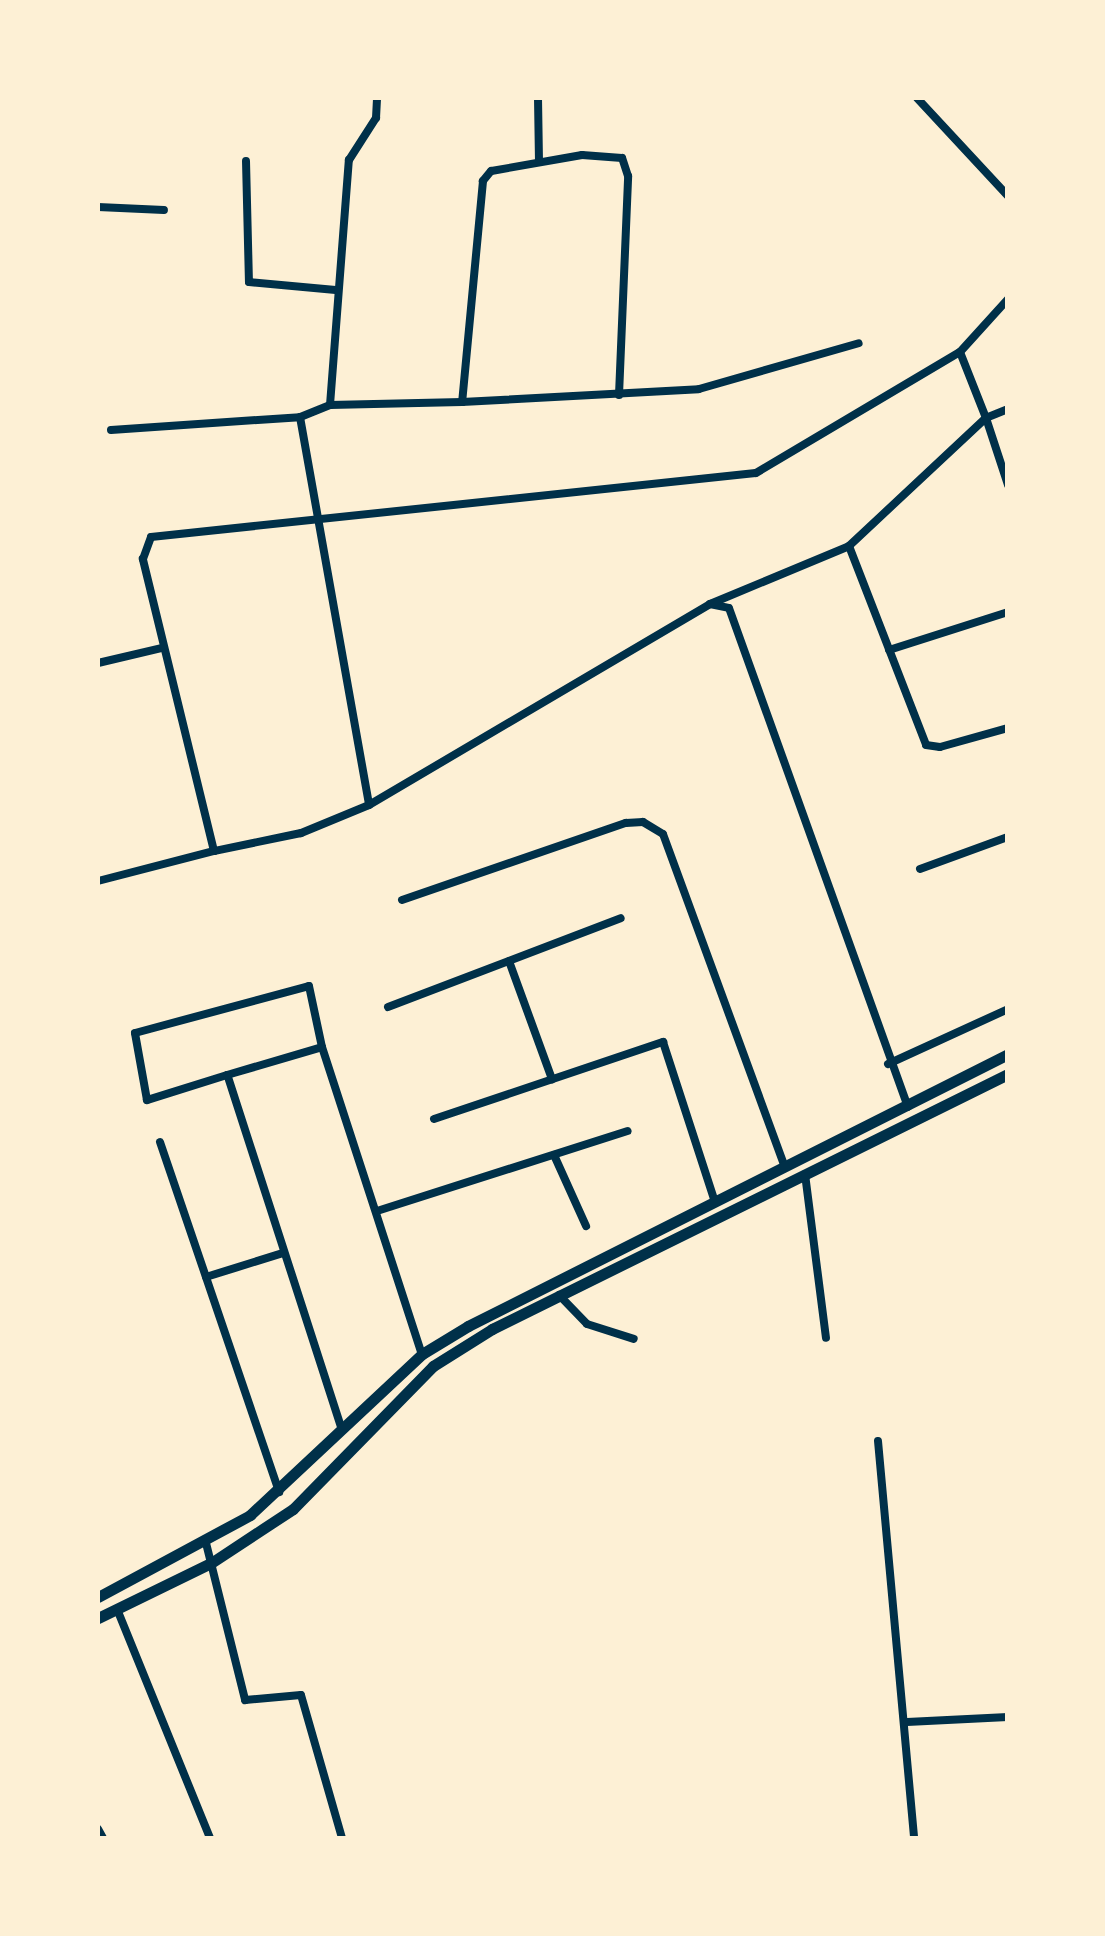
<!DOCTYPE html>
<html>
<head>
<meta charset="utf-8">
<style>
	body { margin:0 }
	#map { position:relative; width:1105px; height:1936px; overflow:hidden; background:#fdf0d5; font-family:Jost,sans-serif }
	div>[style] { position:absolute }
	.minor>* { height:8px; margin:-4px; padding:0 4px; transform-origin:4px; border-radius:4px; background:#003049 }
	.primary>* { height:11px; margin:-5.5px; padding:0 5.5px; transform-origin:5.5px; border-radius:5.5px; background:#003049 }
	span { translate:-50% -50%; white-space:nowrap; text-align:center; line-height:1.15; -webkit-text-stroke:10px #fdf0d5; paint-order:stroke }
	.frame { position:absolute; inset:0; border:100px solid #fdf0d5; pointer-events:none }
</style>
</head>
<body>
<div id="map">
	<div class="minor">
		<div style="left:538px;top:98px;width:64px;rotate:89.1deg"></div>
		<div style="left:917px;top:98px;width:134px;rotate:47.1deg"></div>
		<div style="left:246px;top:161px;width:121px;rotate:88.6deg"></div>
		<div style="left:249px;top:282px;width:87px;rotate:5.3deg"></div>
		<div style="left:98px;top:207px;width:66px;rotate:2.6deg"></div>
		<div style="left:619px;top:395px;width:219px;rotate:-87.6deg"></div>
		<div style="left:628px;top:176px;width:19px;rotate:-108deg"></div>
		<div style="left:622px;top:158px;width:40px;rotate:-175.7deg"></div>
		<div style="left:582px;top:155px;width:92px;rotate:170deg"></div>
		<div style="left:491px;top:171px;width:13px;rotate:129deg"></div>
		<div style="left:483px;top:181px;width:222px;rotate:95.4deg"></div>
		<div style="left:462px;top:402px;width:132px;rotate:178.7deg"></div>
		<div style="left:330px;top:405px;width:32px;rotate:158deg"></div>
		<div style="left:300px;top:417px;width:394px;rotate:79.9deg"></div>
		<div style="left:369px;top:805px;width:396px;rotate:-30.5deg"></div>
		<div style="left:710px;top:604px;width:19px;rotate:12deg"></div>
		<div style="left:729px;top:608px;width:530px;rotate:70.27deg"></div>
		<div style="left:462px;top:402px;width:237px;rotate:-3.1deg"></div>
		<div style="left:699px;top:389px;width:166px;rotate:-16deg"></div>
		<div style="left:330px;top:405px;width:246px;rotate:-85.6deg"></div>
		<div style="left:349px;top:160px;width:50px;rotate:-57.3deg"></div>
		<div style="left:376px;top:118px;width:20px;rotate:-87deg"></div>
		<div style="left:1008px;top:409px;width:24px;rotate:158deg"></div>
		<div style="left:986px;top:418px;width:71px;rotate:71.8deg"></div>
		<div style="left:111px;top:430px;width:189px;rotate:-3.9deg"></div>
		<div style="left:849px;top:546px;width:213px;rotate:68.8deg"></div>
		<div style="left:926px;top:745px;width:14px;rotate:8deg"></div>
		<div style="left:940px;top:747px;width:71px;rotate:-15.6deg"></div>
		<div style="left:710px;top:604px;width:151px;rotate:-22.6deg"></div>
		<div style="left:849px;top:546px;width:187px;rotate:-43.1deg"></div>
		<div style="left:986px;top:418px;width:71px;rotate:-111.5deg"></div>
		<div style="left:960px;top:352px;width:72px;rotate:-47.8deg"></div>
		<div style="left:889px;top:650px;width:125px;rotate:-17.7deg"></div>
		<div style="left:98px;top:663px;width:66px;rotate:-13.2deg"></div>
		<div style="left:369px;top:805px;width:74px;rotate:157.6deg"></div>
		<div style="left:301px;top:833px;width:89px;rotate:168.3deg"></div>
		<div style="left:214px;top:851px;width:301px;rotate:-103.7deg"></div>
		<div style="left:143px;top:559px;width:23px;rotate:-70deg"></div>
		<div style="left:151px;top:537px;width:608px;rotate:-6.04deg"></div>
		<div style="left:756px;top:473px;width:237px;rotate:-30.7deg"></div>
		<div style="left:920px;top:869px;width:94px;rotate:-20deg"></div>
		<div style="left:98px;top:881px;width:120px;rotate:-14.5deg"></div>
		<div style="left:402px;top:900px;width:237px;rotate:-19deg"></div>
		<div style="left:626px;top:823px;width:17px;rotate:-3deg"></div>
		<div style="left:643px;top:822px;width:23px;rotate:31deg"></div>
		<div style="left:663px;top:834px;width:352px;rotate:69.9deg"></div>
		<div style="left:509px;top:961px;width:126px;rotate:70deg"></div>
		<div style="left:388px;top:1007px;width:249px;rotate:-20.9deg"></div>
		<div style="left:888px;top:1064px;width:132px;rotate:-24.6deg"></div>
		<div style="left:227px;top:1075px;width:84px;rotate:162.6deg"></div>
		<div style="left:147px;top:1100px;width:68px;rotate:-100.2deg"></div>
		<div style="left:135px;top:1033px;width:180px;rotate:-15.1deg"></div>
		<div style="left:309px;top:986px;width:62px;rotate:78deg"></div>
		<div style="left:434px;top:1119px;width:242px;rotate:-18.6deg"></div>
		<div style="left:663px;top:1042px;width:165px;rotate:72deg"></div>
		<div style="left:160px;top:1142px;width:370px;rotate:71.2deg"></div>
		<div style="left:554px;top:1155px;width:78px;rotate:65.7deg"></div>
		<div style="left:805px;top:1174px;width:165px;rotate:82.7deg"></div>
		<div style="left:377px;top:1211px;width:263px;rotate:-17.7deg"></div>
		<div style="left:206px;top:1277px;width:81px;rotate:-17.3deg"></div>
		<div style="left:559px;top:1295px;width:40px;rotate:46deg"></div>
		<div style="left:587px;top:1324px;width:49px;rotate:17.7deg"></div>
		<div style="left:342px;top:1430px;width:373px;rotate:-107.9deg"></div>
		<div style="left:227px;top:1075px;width:99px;rotate:-16.4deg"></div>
		<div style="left:322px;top:1047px;width:323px;rotate:72deg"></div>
		<div style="left:878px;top:1441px;width:399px;rotate:84.8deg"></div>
		<div style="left:206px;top:1543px;width:162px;rotate:76deg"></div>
		<div style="left:245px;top:1700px;width:56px;rotate:-5.1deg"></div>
		<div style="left:301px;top:1695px;width:149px;rotate:74deg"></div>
		<div style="left:117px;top:1609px;width:247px;rotate:67.9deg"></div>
		<div style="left:907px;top:1722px;width:101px;rotate:-2.8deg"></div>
		<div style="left:98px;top:1829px;width:10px;rotate:61deg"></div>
	</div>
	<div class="primary">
		<div style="left:98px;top:1597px;width:173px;rotate:-28.3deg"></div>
		<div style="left:250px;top:1515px;width:236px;rotate:-43.1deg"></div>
		<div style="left:422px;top:1354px;width:54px;rotate:-31.3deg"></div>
		<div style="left:468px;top:1326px;width:605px;rotate:-26.73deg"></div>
		<div style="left:98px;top:1618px;width:126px;rotate:-26deg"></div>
		<div style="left:211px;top:1563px;width:98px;rotate:-33.4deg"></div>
		<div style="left:293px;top:1509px;width:200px;rotate:-45.6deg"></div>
		<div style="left:433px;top:1366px;width:70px;rotate:-32.1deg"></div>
		<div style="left:492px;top:1329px;width:576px;rotate:-26.3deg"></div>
	</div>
	<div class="frame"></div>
</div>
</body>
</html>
